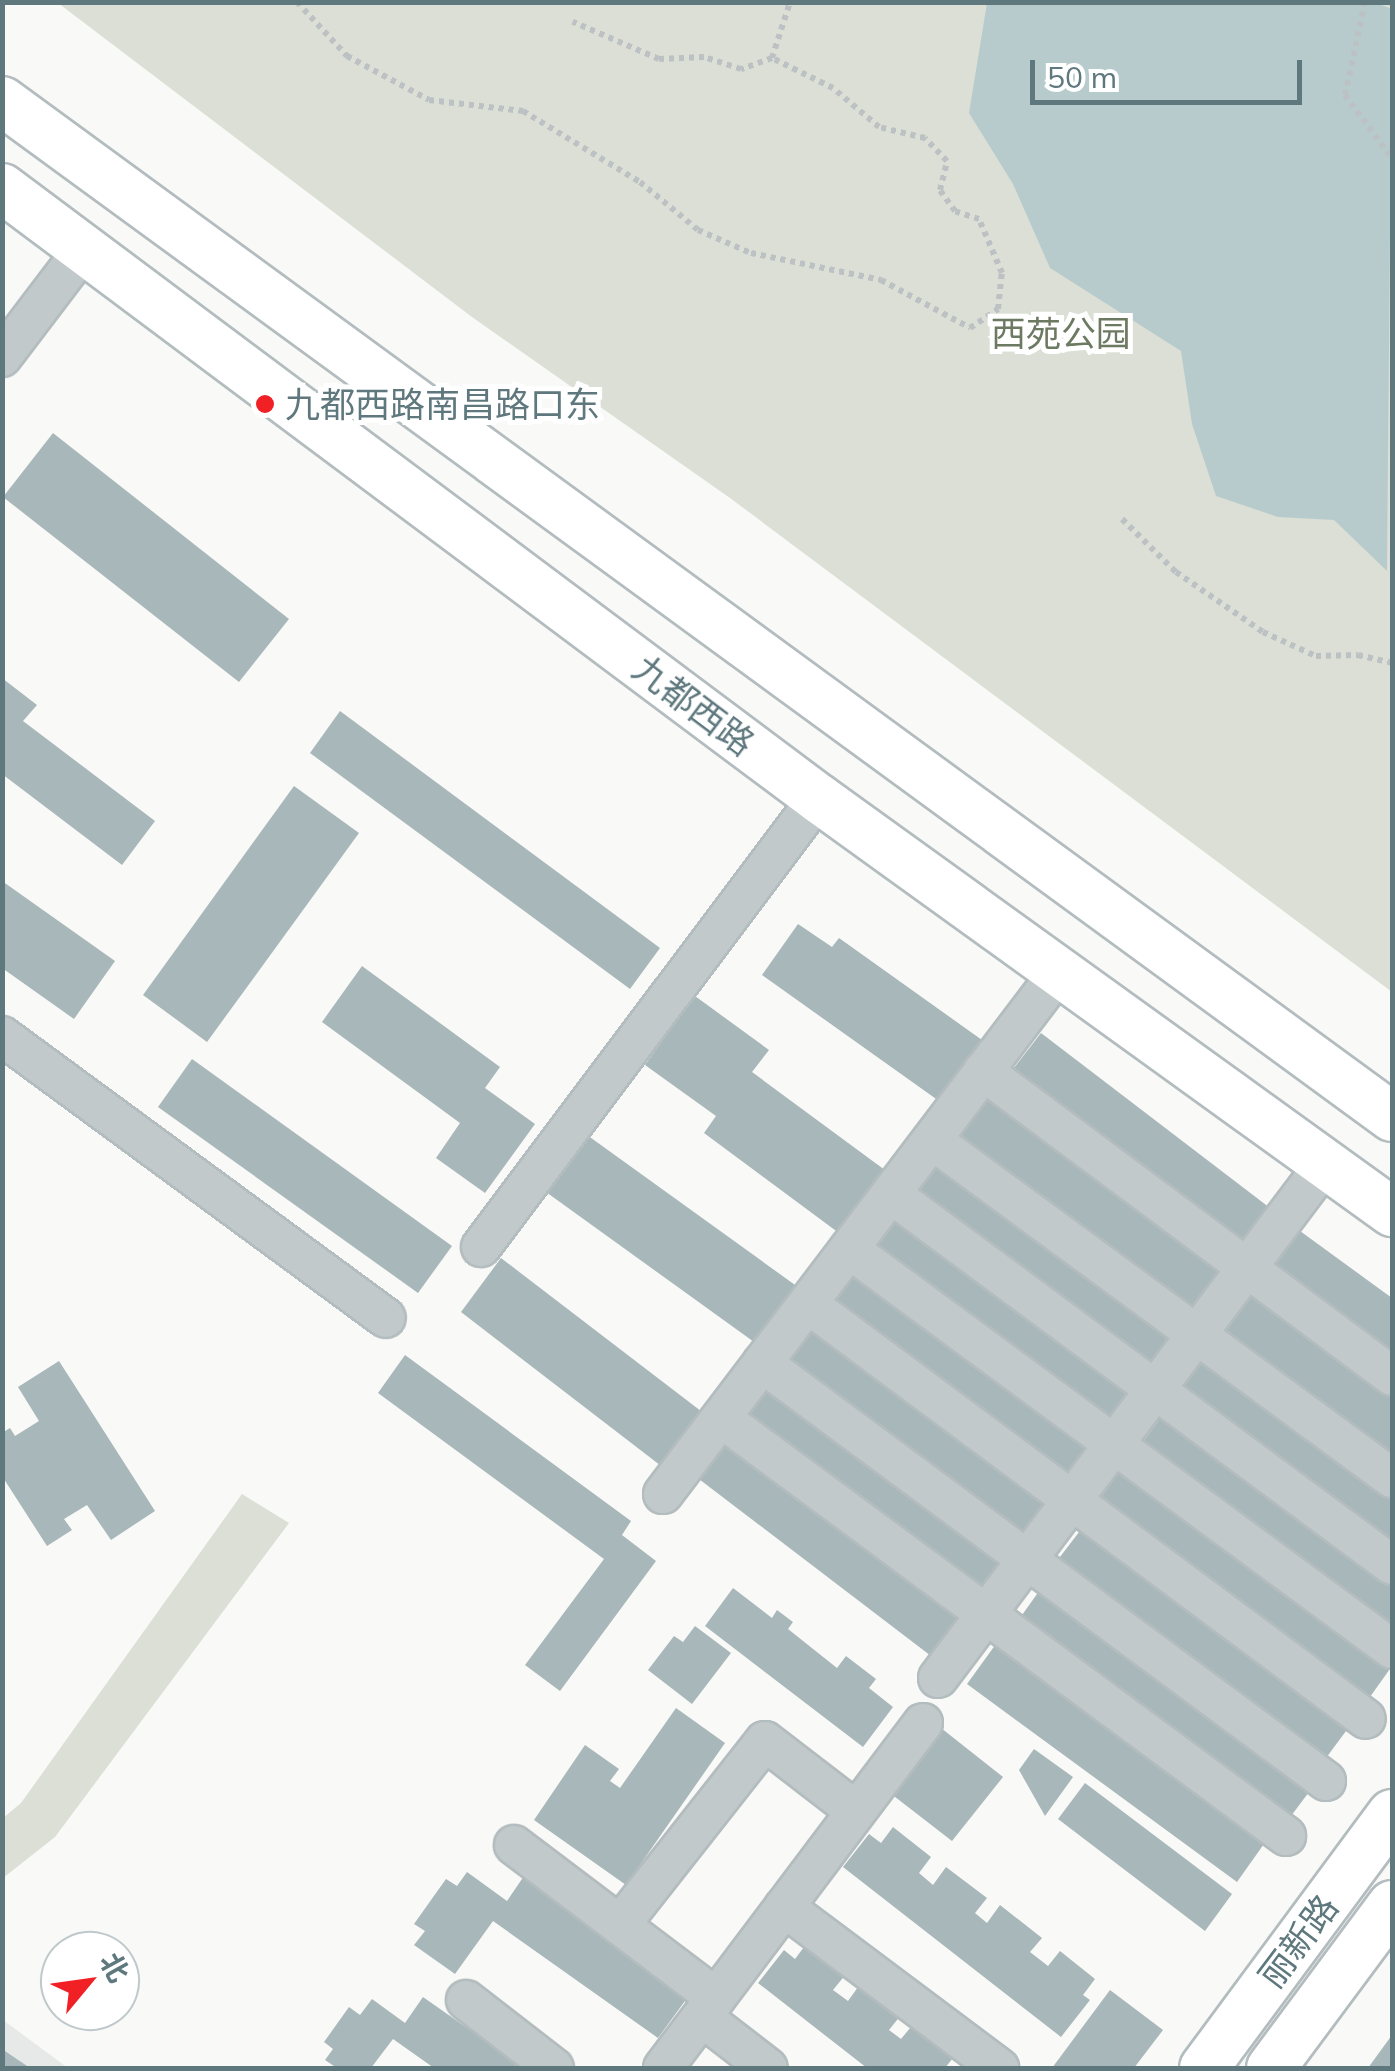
<!DOCTYPE html>
<html>
<head>
<meta charset="utf-8">
<style>
	body { margin:0 }
	#map { position:relative; width:1395px; height:2071px; overflow:hidden; background:#f9f9f7; font-family:Mulish,"Noto Sans SC",sans-serif }
	div>[style] { position:absolute }
	.built>* { inset:0; background:#e7e9e8 }
	.green>* { inset:0; background:#dbdfd5 }
	.water>* { inset:0; background:#b8cbcc }
	.building>* { inset:0; background:#a8b7b9 }
	.path>* { height:6px; margin-top:-3px; transform-origin:0; background:repeating-linear-gradient(90deg,#bcc1c3 0 5px,transparent 0 10px) }
	.roads { filter:drop-shadow(2px 0 #b3bcbe) drop-shadow(-2px 0 #b3bcbe) drop-shadow(0 2px #b3bcbe) drop-shadow(0 -2px #b3bcbe) }
	.minor>* { height:38px; margin:-19px; padding:0 19px; transform-origin:19px; border-radius:19px; background:#c2c9cb }
	.major>* { height:48px; margin:-24px; padding:0 24px; transform-origin:24px; border-radius:24px; background:#fff }
	.dots>* { width:28px; height:28px; translate:-50% -50%; box-sizing:border-box; border:5px solid #fff; border-radius:50% }
	span { translate:-50% -50%; white-space:nowrap; text-align:center; line-height:1.15; -webkit-text-stroke:10px #fff; paint-order:stroke }
	.park-label { font-size:35px; color:#6d7a62 }
	.poi-label { font-size:35px; color:#5e787e }
	.left { translate:0 -50%; text-align:left }
	.street-label { font-size:35px; color:#5e787e }
	.frame { position:absolute; inset:0; border:5px solid #5e787e; pointer-events:none }
	.north { position:absolute; left:40px; top:1931px; width:100px; height:100px; box-sizing:border-box; background:#fff; border:2px solid #bfc9cb; border-radius:50%; rotate:61deg; font-size:28px; font-weight:700; line-height:40px; text-align:center; color:#5e787e }
	.north::after { content:''; display:block; margin:auto; width:35px; height:45px; background:#f02025; clip-path:polygon(50% 0,100% 100%,50% 72%,0 100%) }
	.scale { position:absolute; left:1030px; top:60px; width:272px; height:45px; box-sizing:border-box; border:5px solid #5e787e; border-top:0; padding-left:12px; font-size:30px; line-height:35px; white-space:nowrap; color:#5e787e; -webkit-text-stroke:8px #fff; paint-order:stroke }
</style>
</head>
<body>
<div id="map">
	<div class="built">
		<div style="clip-path:polygon(3px 2020px,68px 2068px,3px 2068px)"></div>
	</div>
	<div class="green">
		<div style="clip-path:polygon(58px 3px,1392px 3px,1392px 992px,730px 498px,472px 317px)"></div>
		<div style="clip-path:polygon(242px 1494px,289px 1523px,55px 1837px,3px 1878px,3px 1818px,21px 1803px)"></div>
	</div>
	<div class="water">
		<div style="clip-path:polygon(1374px 2px,1392px 9px,1387px 571px,1334px 520px,1278px 517px,1216px 496px,1192px 424px,1181px 351px,1050px 268px,1013px 184px,969px 113px,987px 3px)"></div>
	</div>
	<div class="building">
		<div style="clip-path:polygon(53px 433px,289px 619px,239px 682px,3px 497px)"></div>
		<div style="clip-path:polygon(2px 678px,37px 705px,23px 721px,155px 821px,122px 865px,2px 774px)"></div>
		<div style="clip-path:polygon(340px 711px,660px 948px,630px 989px,310px 753px)"></div>
		<div style="clip-path:polygon(294px 786px,359px 833px,207px 1042px,143px 995px)"></div>
		<div style="clip-path:polygon(2px 881px,115px 961px,74px 1019px,2px 968px)"></div>
		<div style="clip-path:polygon(798px 924px,832px 947px,839px 938px,989px 1045px,946px 1106px,762px 975px)"></div>
		<div style="clip-path:polygon(362px 966px,500px 1067px,485px 1088px,535px 1124px,485px 1193px,436px 1158px,460px 1123px,322px 1022px)"></div>
		<div style="clip-path:polygon(695px 996px,769px 1050px,752px 1072px,893px 1176px,847px 1239px,704px 1133px,716px 1116px,645px 1065px)"></div>
		<div style="clip-path:polygon(1041px 1033px,1270px 1208px,1240px 1248px,1010px 1073px)"></div>
		<div style="clip-path:polygon(192px 1059px,452px 1246px,418px 1293px,158px 1107px)"></div>
		<div style="clip-path:polygon(987px 1092px,1225px 1270px,1190px 1317px,951px 1139px)"></div>
		<div style="clip-path:polygon(587px 1135px,802px 1290px,761px 1347px,546px 1192px)"></div>
		<div style="clip-path:polygon(939px 1157px,1175px 1332px,1144px 1374px,908px 1199px)"></div>
		<div style="clip-path:polygon(898px 1209px,1136px 1389px,1105px 1431px,867px 1251px)"></div>
		<div style="clip-path:polygon(1300px 1231px,1392px 1298px,1392px 1366px,1268px 1276px)"></div>
		<div style="clip-path:polygon(501px 1258px,710px 1418px,669px 1472px,461px 1312px)"></div>
		<div style="clip-path:polygon(858px 1263px,1094px 1445px,1062px 1488px,826px 1306px)"></div>
		<div style="clip-path:polygon(1251px 1287px,1392px 1393px,1392px 1468px,1215px 1337px)"></div>
		<div style="clip-path:polygon(813px 1321px,1052px 1496px,1016px 1546px,777px 1370px)"></div>
		<div style="clip-path:polygon(1202px 1345px,1392px 1489px,1392px 1558px,1169px 1390px)"></div>
		<div style="clip-path:polygon(405px 1355px,631px 1521px,622px 1535px,656px 1561px,560px 1691px,525px 1665px,604px 1559px,378px 1393px)"></div>
		<div style="clip-path:polygon(59px 1361px,155px 1511px,111px 1540px,87px 1505px,64px 1519px,72px 1530px,47px 1546px,2px 1476px,2px 1433px,10px 1428px,15px 1436px,39px 1421px,18px 1387px)"></div>
		<div style="clip-path:polygon(771px 1378px,1011px 1562px,978px 1606px,738px 1421px)"></div>
		<div style="clip-path:polygon(1168px 1408px,1392px 1573px,1392px 1643px,1134px 1454px)"></div>
		<div style="clip-path:polygon(727px 1433px,967px 1616px,935px 1659px,695px 1476px)"></div>
		<div style="clip-path:polygon(1124px 1465px,1392px 1666px,1360px 1711px,1090px 1513px)"></div>
		<div style="clip-path:polygon(1086px 1523px,1352px 1723px,1320px 1766px,1053px 1566px)"></div>
		<div style="clip-path:polygon(1047px 1580px,1318px 1780px,1285px 1824px,1015px 1625px)"></div>
		<div style="clip-path:polygon(733px 1588px,772px 1618px,777px 1610px,793px 1622px,788px 1629px,837px 1668px,846px 1656px,876px 1679px,869px 1688px,893px 1707px,863px 1747px,705px 1626px)"></div>
		<div style="clip-path:polygon(695px 1626px,731px 1653px,692px 1704px,648px 1670px,674px 1636px,683px 1642px)"></div>
		<div style="clip-path:polygon(1001px 1637px,1271px 1834px,1237px 1882px,967px 1684px)"></div>
		<div style="clip-path:polygon(676px 1708px,725px 1743px,626px 1885px,534px 1820px,585px 1745px,619px 1769px,610px 1781px,620px 1788px)"></div>
		<div style="clip-path:polygon(941px 1728px,1003px 1777px,952px 1841px,890px 1793px)"></div>
		<div style="clip-path:polygon(1034px 1749px,1073px 1777px,1045px 1816px,1019px 1770px)"></div>
		<div style="clip-path:polygon(1085px 1783px,1232px 1894px,1205px 1931px,1058px 1819px)"></div>
		<div style="clip-path:polygon(893px 1827px,931px 1857px,919px 1873px,933px 1885px,946px 1867px,987px 1898px,975px 1913px,987px 1923px,1000px 1905px,1042px 1938px,1030px 1952px,1048px 1966px,1060px 1951px,1095px 1979px,1083px 1995px,1090px 2000px,1061px 2037px,843px 1867px,869px 1834px,881px 1843px)"></div>
		<div style="clip-path:polygon(467px 1872px,507px 1901px,524px 1876px,690px 1994px,658px 2038px,493px 1921px,455px 1974px,414px 1945px,425px 1931px,414px 1924px,446px 1879px,457px 1886px)"></div>
		<div style="clip-path:polygon(807px 1943px,846px 1974px,833px 1990px,848px 2001px,861px 1983px,901px 2015px,889px 2030px,901px 2039px,915px 2022px,956px 2054px,945px 2068px,867px 2068px,758px 1983px,784px 1950px,795px 1959px)"></div>
		<div style="clip-path:polygon(1110px 1990px,1163px 2030px,1134px 2068px,1052px 2068px)"></div>
		<div style="clip-path:polygon(423px 1997px,524px 2068px,434px 2068px,393px 2039px,371px 2068px,337px 2068px,325px 2060px,333px 2049px,324px 2042px,349px 2007px,360px 2015px,372px 1999px,405px 2023px)"></div>
		<div style="clip-path:polygon(1392px 2035px,1392px 2068px,1368px 2068px)"></div>
		<div style="clip-path:polygon(2px 2049px,30px 2068px,2px 2068px)"></div>
	</div>
	<div class="path">
		<div style="left:297px;top:2px;width:74px;rotate:47.2deg"></div>
		<div style="left:347px;top:56px;width:93px;rotate:28.2deg"></div>
		<div style="left:429px;top:100px;width:95px;rotate:6.7deg"></div>
		<div style="left:523px;top:111px;width:137px;rotate:31.3deg"></div>
		<div style="left:640px;top:182px;width:75px;rotate:39.6deg"></div>
		<div style="left:698px;top:230px;width:58px;rotate:23.5deg"></div>
		<div style="left:751px;top:253px;width:133px;rotate:11.7deg"></div>
		<div style="left:881px;top:280px;width:101px;rotate:28.3deg"></div>
		<div style="left:970px;top:328px;width:34px;rotate:-34deg"></div>
		<div style="left:998px;top:309px;width:36px;rotate:-84deg"></div>
		<div style="left:1002px;top:273px;width:59px;rotate:-113.1deg"></div>
		<div style="left:979px;top:219px;width:25px;rotate:-162deg"></div>
		<div style="left:955px;top:211px;width:26px;rotate:-126deg"></div>
		<div style="left:940px;top:190px;width:30px;rotate:-76deg"></div>
		<div style="left:947px;top:161px;width:32px;rotate:-134deg"></div>
		<div style="left:925px;top:138px;width:47px;rotate:-166.6deg"></div>
		<div style="left:879px;top:127px;width:60px;rotate:-139.7deg"></div>
		<div style="left:833px;top:88px;width:68px;rotate:-153.8deg"></div>
		<div style="left:772px;top:58px;width:33px;rotate:160deg"></div>
		<div style="left:741px;top:69px;width:39px;rotate:-162deg"></div>
		<div style="left:704px;top:57px;width:45px;rotate:177.5deg"></div>
		<div style="left:659px;top:59px;width:94px;rotate:-156.7deg"></div>
		<div style="left:1365px;top:2px;width:95px;rotate:102.1deg"></div>
		<div style="left:1345px;top:95px;width:79px;rotate:53.3deg"></div>
		<div style="left:772px;top:58px;width:59px;rotate:-72.2deg"></div>
		<div style="left:1122px;top:519px;width:76px;rotate:44.5deg"></div>
		<div style="left:1176px;top:572px;width:106px;rotate:34.6deg"></div>
		<div style="left:1263px;top:632px;width:58px;rotate:24.4deg"></div>
		<div style="left:1316px;top:656px;width:42px;rotate:-1.4deg"></div>
		<div style="left:1358px;top:655px;width:35px;rotate:13deg"></div>
	</div>
	<div class="roads">
		<div class="minor">
			<div style="left:2px;top:357px;width:136px;rotate:-52.8deg"></div>
			<div style="left:2px;top:1036px;width:476px;rotate:36.3deg"></div>
			<div style="left:983px;top:1071px;width:510px;rotate:36.71deg"></div>
			<div style="left:932px;top:1140px;width:571px;rotate:36.31deg"></div>
			<div style="left:891px;top:1194px;width:623px;rotate:36.52deg"></div>
			<div style="left:481px;top:1247px;width:561px;rotate:-53.11deg"></div>
			<div style="left:849px;top:1249px;width:674px;rotate:36.38deg"></div>
			<div style="left:808px;top:1304px;width:695px;rotate:36.64deg"></div>
			<div style="left:762px;top:1363px;width:702px;rotate:36.54deg"></div>
			<div style="left:721px;top:1418px;width:703px;rotate:36.49deg"></div>
			<div style="left:663px;top:1494px;width:655px;rotate:-52.82deg"></div>
			<div style="left:938px;top:1678px;width:643px;rotate:-53.02deg"></div>
			<div style="left:514px;top:1845px;width:253px;rotate:37.1deg"></div>
			<div style="left:784px;top:1907px;width:269px;rotate:36.8deg"></div>
			<div style="left:620px;top:1925px;width:234px;rotate:-51.8deg"></div>
			<div style="left:765px;top:1741px;width:115px;rotate:37.6deg"></div>
			<div style="left:466px;top:2000px;width:111px;rotate:37.7deg"></div>
			<div style="left:702px;top:2017px;width:83px;rotate:37.7deg"></div>
			<div style="left:663px;top:2068px;width:432px;rotate:-53deg"></div>
		</div>
		<div class="major">
			<div style="left:2px;top:101px;width:1722px;rotate:36.16deg"></div>
			<div style="left:2px;top:188px;width:1019px;rotate:36.78deg"></div>
			<div style="left:818px;top:798px;width:708px;rotate:35.8deg"></div>
			<div style="left:1204px;top:2068px;width:316px;rotate:-53.5deg"></div>
			<div style="left:1271px;top:2068px;width:203px;rotate:-53.4deg"></div>
		</div>
	</div>
	<div class="dots">
		<div style="left:265px;top:404px;background:#f02025"></div>
	</div>
	<div class="park-label">
		<span style="left:1061px;top:333px">西苑公园</span>
	</div>
	<div class="poi-label">
		<span class="left" style="left:285px;top:404px">九都西路南昌路口东</span>
	</div>
	<div class="street-label">
		<span style="left:694px;top:705px;rotate:37deg">九都西路</span>
		<span style="left:1298px;top:1941px;rotate:-53deg">丽新路</span>
	</div>
	<div class="frame"></div>
	<div class="north">北</div>
	<div class="scale">50 m</div>
</div>
</body>
</html>
